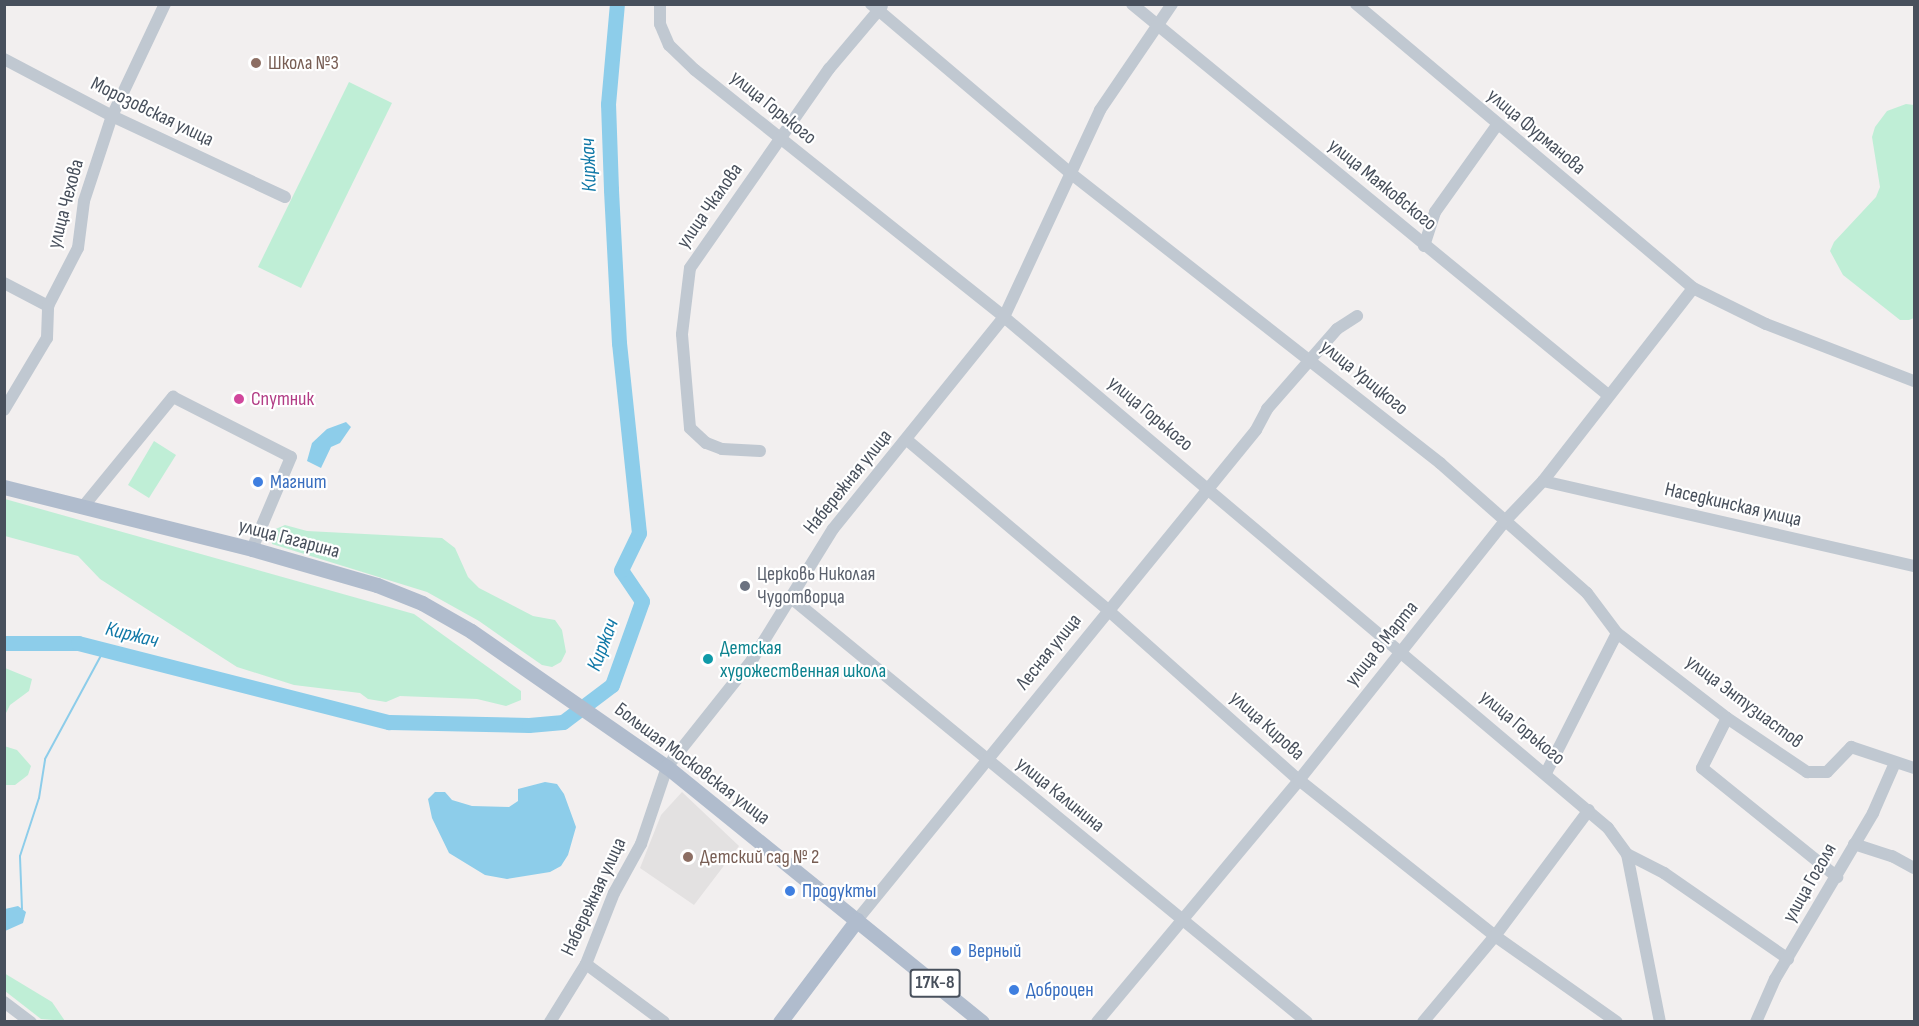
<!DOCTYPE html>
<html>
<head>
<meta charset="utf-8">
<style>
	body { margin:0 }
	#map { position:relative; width:1919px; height:1026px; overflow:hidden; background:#f2efef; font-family:"Sofia Sans Condensed",sans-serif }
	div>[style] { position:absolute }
	.education>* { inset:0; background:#e3e1e1 }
	.green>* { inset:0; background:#bfeed6 }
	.water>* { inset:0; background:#8dcdea }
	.stream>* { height:2px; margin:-1px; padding:0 1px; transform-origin:1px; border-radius:1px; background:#8dcdea }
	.river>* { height:15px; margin:-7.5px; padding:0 7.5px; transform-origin:7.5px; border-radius:7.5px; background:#8dcdea }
	.minor>* { height:12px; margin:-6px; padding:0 6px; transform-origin:6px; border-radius:6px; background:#c0c8d1 }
	.major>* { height:15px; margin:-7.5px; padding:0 7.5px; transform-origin:7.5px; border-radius:7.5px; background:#b0bccd }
	.dots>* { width:16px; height:16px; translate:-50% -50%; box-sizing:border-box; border:3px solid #fff; border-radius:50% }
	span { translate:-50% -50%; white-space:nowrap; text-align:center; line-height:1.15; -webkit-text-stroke:4.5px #fff; paint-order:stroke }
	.shield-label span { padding:2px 4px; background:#fff; border:2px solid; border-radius:4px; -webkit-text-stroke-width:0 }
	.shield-label { font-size:18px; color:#48505c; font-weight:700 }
	.education-label { font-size:20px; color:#785e54 }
	.left { translate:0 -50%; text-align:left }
	.street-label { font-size:20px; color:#48505c }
	.hotel-label { font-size:20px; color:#b23c85 }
	.shop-label { font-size:20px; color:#366cbe }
	.worship-label { font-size:20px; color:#5b616d }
	.culture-label { font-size:20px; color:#0d838f }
	.water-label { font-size:21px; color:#1078a7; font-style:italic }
	.frame { position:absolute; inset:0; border:6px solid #48505c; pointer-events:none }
</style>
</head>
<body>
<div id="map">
	<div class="education">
		<div style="clip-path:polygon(682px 792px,739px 846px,694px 905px,640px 868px,661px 815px)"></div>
	</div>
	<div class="green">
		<div style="clip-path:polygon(349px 82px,392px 103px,301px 288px,258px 267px)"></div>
		<div style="clip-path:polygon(1906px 104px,1914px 105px,1914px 318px,1909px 320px,1900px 320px,1843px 275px,1830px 251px,1834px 242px,1876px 197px,1880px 187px,1872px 137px,1875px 127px,1887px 111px)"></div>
		<div style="clip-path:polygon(154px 441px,176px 455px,149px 498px,128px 485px)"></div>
		<div style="clip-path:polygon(5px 499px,414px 614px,521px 691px,521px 700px,506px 706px,477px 699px,400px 696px,386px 702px,368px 699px,360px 693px,294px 685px,237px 667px,100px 579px,78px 556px,5px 536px)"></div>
		<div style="clip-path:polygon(285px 525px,307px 531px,442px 538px,455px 548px,468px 577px,479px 588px,533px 616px,555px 620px,562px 630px,566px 652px,561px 662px,552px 667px,542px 665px,479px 621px,427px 592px,272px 544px,271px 531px)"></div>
		<div style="clip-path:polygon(5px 668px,32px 679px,29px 691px,10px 705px,5px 715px)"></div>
		<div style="clip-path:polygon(4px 746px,17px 750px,31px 766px,28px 775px,15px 785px,5px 785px)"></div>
		<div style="clip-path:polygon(4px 973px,52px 1002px,65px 1021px,41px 1019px,5px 991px)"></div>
	</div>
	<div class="water">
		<div style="clip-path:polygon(346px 422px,351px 427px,340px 443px,331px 447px,321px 468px,307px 461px,312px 443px,327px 429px)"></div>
		<div style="clip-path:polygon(545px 782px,557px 784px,564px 794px,576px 827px,568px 855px,561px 866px,550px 872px,507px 879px,485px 875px,449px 853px,432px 818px,428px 799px,435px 792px,445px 792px,452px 800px,472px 806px,509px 807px,518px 801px,518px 789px)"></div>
		<div style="clip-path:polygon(18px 906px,26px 912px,23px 923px,5px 931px,5px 909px)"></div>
	</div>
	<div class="stream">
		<div style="left:22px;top:909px;width:53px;rotate:-92.2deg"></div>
		<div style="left:20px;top:856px;width:61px;rotate:-71.9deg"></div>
		<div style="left:39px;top:798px;width:39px;rotate:-81deg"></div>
		<div style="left:45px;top:759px;width:124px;rotate:-61.6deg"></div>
	</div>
	<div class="river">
		<div style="left:4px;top:643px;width:74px"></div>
		<div style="left:78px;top:643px;width:321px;rotate:14.3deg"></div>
		<div style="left:389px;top:722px;width:140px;rotate:1.2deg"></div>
		<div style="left:529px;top:725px;width:34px;rotate:-5deg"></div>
		<div style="left:563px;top:722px;width:61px;rotate:-37.1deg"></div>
		<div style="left:612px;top:685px;width:89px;rotate:-70.3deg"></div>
		<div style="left:642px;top:601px;width:37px;rotate:-124deg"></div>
		<div style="left:621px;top:570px;width:41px;rotate:-64.1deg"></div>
		<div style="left:639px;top:533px;width:191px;rotate:-96deg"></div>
		<div style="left:619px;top:343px;width:154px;rotate:-93deg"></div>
		<div style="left:611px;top:189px;width:85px;rotate:-92deg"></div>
		<div style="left:608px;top:104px;width:100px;rotate:-84.9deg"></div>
	</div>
	<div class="minor">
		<div style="left:660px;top:4px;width:20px;rotate:90deg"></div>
		<div style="left:660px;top:24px;width:23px;rotate:67deg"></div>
		<div style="left:669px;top:45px;width:36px;rotate:44deg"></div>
		<div style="left:695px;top:70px;width:396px;rotate:38.6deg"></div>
		<div style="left:1004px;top:317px;width:791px;rotate:40.23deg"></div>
		<div style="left:1608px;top:828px;width:32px;rotate:54deg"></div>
		<div style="left:1627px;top:854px;width:171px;rotate:78.9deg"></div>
		<div style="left:871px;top:4px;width:260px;rotate:40.3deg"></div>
		<div style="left:1069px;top:172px;width:472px;rotate:38.1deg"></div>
		<div style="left:1440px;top:463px;width:196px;rotate:41.5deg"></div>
		<div style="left:1587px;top:593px;width:50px;rotate:53.1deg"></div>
		<div style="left:1617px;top:633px;width:139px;rotate:37.7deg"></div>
		<div style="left:1727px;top:718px;width:97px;rotate:34deg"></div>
		<div style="left:1807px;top:772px;width:20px"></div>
		<div style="left:1827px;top:772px;width:35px;rotate:-46deg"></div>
		<div style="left:1851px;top:747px;width:66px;rotate:18.4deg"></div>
		<div style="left:1132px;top:4px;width:616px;rotate:39.4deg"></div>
		<div style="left:1356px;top:4px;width:441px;rotate:40.1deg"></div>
		<div style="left:1693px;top:288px;width:81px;rotate:26.3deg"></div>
		<div style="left:1766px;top:324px;width:159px;rotate:21.1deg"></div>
		<div style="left:4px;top:59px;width:122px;rotate:27.8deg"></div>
		<div style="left:112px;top:116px;width:191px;rotate:25.1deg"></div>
		<div style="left:1424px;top:246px;width:36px;rotate:-72deg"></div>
		<div style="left:1435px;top:212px;width:107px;rotate:-54.5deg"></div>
		<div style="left:4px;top:283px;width:50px;rotate:27.6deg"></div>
		<div style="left:4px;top:410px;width:84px;rotate:-59.2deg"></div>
		<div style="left:47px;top:338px;width:32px;rotate:-88deg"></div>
		<div style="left:48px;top:306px;width:65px;rotate:-62.7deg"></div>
		<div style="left:78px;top:248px;width:47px;rotate:-82.7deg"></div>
		<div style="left:84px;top:201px;width:89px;rotate:-71.8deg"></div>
		<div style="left:112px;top:116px;width:124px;rotate:-64.7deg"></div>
		<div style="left:907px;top:440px;width:265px;rotate:40.2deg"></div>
		<div style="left:1109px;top:611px;width:254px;rotate:41.7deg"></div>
		<div style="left:1299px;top:780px;width:251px;rotate:38.5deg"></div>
		<div style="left:1495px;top:936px;width:149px;rotate:35.2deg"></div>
		<div style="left:760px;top:451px;width:38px;rotate:-177deg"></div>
		<div style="left:722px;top:449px;width:17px;rotate:-159deg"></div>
		<div style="left:706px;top:443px;width:22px;rotate:-137deg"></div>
		<div style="left:690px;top:428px;width:94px;rotate:-94.9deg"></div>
		<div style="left:682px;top:334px;width:66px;rotate:-83.1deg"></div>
		<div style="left:690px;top:268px;width:243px;rotate:-55.1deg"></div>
		<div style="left:829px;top:69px;width:82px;rotate:-49.9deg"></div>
		<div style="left:1543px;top:481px;width:381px;rotate:12.9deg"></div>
		<div style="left:82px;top:508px;width:144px;rotate:-50.7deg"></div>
		<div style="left:173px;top:397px;width:132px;rotate:27deg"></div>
		<div style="left:291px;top:457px;width:100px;rotate:113deg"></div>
		<div style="left:790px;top:597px;width:669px;rotate:39.42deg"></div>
		<div style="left:1727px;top:718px;width:56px;rotate:116.6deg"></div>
		<div style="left:1702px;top:768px;width:174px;rotate:38.9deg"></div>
		<div style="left:1546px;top:773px;width:157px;rotate:-63.1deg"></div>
		<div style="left:1854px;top:844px;width:40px;rotate:18deg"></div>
		<div style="left:1892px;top:856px;width:25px;rotate:29deg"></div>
		<div style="left:1627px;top:854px;width:42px;rotate:27.2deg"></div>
		<div style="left:1664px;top:873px;width:151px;rotate:34.7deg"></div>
		<div style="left:857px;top:920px;width:632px;rotate:-50.84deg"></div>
		<div style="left:1256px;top:430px;width:24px;rotate:-62deg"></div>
		<div style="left:1267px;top:409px;width:106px;rotate:-48.8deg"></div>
		<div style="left:1337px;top:329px;width:24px;rotate:-33deg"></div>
		<div style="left:586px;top:964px;width:97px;rotate:36.6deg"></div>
		<div style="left:4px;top:1002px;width:34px;rotate:37deg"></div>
		<div style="left:550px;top:1022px;width:68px;rotate:-58.2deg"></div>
		<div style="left:586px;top:964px;width:76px;rotate:-68.5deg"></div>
		<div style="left:614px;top:893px;width:56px;rotate:-61.1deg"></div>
		<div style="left:641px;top:844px;width:81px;rotate:-71.3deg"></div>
		<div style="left:667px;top:767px;width:137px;rotate:-51.5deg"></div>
		<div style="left:752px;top:660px;width:154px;rotate:-58.3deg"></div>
		<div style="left:833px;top:529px;width:272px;rotate:-51.1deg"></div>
		<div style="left:1004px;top:317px;width:228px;rotate:-65.1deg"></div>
		<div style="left:1100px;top:110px;width:128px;rotate:-55.8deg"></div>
		<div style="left:1097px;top:1022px;width:315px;rotate:-50.1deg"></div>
		<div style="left:1299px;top:780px;width:330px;rotate:-51.5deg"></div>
		<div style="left:1504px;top:522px;width:57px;rotate:-46.4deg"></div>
		<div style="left:1543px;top:481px;width:244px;rotate:-52.1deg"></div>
		<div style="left:1423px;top:1022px;width:112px;rotate:-50.1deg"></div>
		<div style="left:1495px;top:936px;width:157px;rotate:-53.3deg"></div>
		<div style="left:1756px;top:1022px;width:47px;rotate:-66.2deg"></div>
		<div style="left:1775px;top:979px;width:193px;rotate:-59.4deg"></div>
		<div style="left:1873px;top:813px;width:55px;rotate:-66.3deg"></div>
	</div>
	<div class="major">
		<div style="left:4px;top:487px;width:256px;rotate:14deg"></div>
		<div style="left:252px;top:549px;width:130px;rotate:16.1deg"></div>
		<div style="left:377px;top:585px;width:48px;rotate:21.8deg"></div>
		<div style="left:422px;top:603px;width:56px;rotate:29.7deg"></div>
		<div style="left:471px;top:631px;width:239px;rotate:34.8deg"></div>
		<div style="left:667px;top:767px;width:405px;rotate:39deg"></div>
		<div style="left:780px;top:1022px;width:128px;rotate:-53deg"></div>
	</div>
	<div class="dots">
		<div style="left:256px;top:63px;background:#8d6e63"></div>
		<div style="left:239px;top:399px;background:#d1479c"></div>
		<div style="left:258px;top:482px;background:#3f7fe0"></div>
		<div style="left:745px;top:586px;background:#6b7280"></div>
		<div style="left:708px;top:659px;background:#0f9aa8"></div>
		<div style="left:688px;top:857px;background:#8d6e63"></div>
		<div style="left:790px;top:891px;background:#3f7fe0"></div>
		<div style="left:956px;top:951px;background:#3f7fe0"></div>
		<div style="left:1014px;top:990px;background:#3f7fe0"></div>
	</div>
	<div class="shield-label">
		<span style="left:935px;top:983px">17К-8</span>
	</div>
	<div class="education-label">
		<span class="left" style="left:268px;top:63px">Школа №3</span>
		<span class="left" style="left:700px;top:857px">Детский сад № 2</span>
	</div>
	<div class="street-label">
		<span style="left:773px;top:108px;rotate:39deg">улица Горького</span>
		<span style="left:152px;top:112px;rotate:26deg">Морозовская улица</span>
		<span style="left:1536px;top:132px;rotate:40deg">улица Фурманова</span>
		<span style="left:1382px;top:185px;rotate:39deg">улица Маяковского</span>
		<span style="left:66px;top:204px;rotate:-75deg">улица Чехова</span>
		<span style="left:710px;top:206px;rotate:-55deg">улица Чкалова</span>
		<span style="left:1364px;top:378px;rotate:39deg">улица Урицкого</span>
		<span style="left:1150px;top:414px;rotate:40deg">улица Горького</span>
		<span style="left:848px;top:482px;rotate:-51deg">Набережная улица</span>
		<span style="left:1733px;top:505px;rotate:13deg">Наседкинская улица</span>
		<span style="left:289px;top:539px;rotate:15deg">улица Гагарина</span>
		<span style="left:1382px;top:644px;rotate:-51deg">улица 8 Марта</span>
		<span style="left:1049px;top:652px;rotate:-51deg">Лесная улица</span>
		<span style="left:1744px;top:702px;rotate:37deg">улица Энтузиастов</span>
		<span style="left:1267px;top:726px;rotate:42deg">улица Кирова</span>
		<span style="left:1522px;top:728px;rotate:40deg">улица Горького</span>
		<span style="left:692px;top:764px;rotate:37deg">Большая Московская улица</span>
		<span style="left:1060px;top:795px;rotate:39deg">улица Калинина</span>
		<span style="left:1810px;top:883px;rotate:-60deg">улица Гоголя</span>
		<span style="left:594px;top:897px;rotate:-65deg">Набережная улица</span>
	</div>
	<div class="hotel-label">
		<span class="left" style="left:251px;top:399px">Спутник</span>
	</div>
	<div class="shop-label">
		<span class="left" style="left:270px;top:482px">Магнит</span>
		<span class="left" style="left:802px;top:891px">Продукты</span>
		<span class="left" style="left:968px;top:951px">Верный</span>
		<span class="left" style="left:1026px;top:990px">Доброцен</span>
	</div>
	<div class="worship-label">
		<span class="left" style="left:757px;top:586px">Церковь Николая<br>Чудотворца</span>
	</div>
	<div class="culture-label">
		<span class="left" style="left:720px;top:660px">Детская<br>художественная школа</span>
	</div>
	<div class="water-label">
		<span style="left:589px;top:165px;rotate:-92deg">Киржач</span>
		<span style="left:132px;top:635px;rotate:14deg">Киржач</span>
		<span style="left:603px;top:645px;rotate:-69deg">Киржач</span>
	</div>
	<div class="frame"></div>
</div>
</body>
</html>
